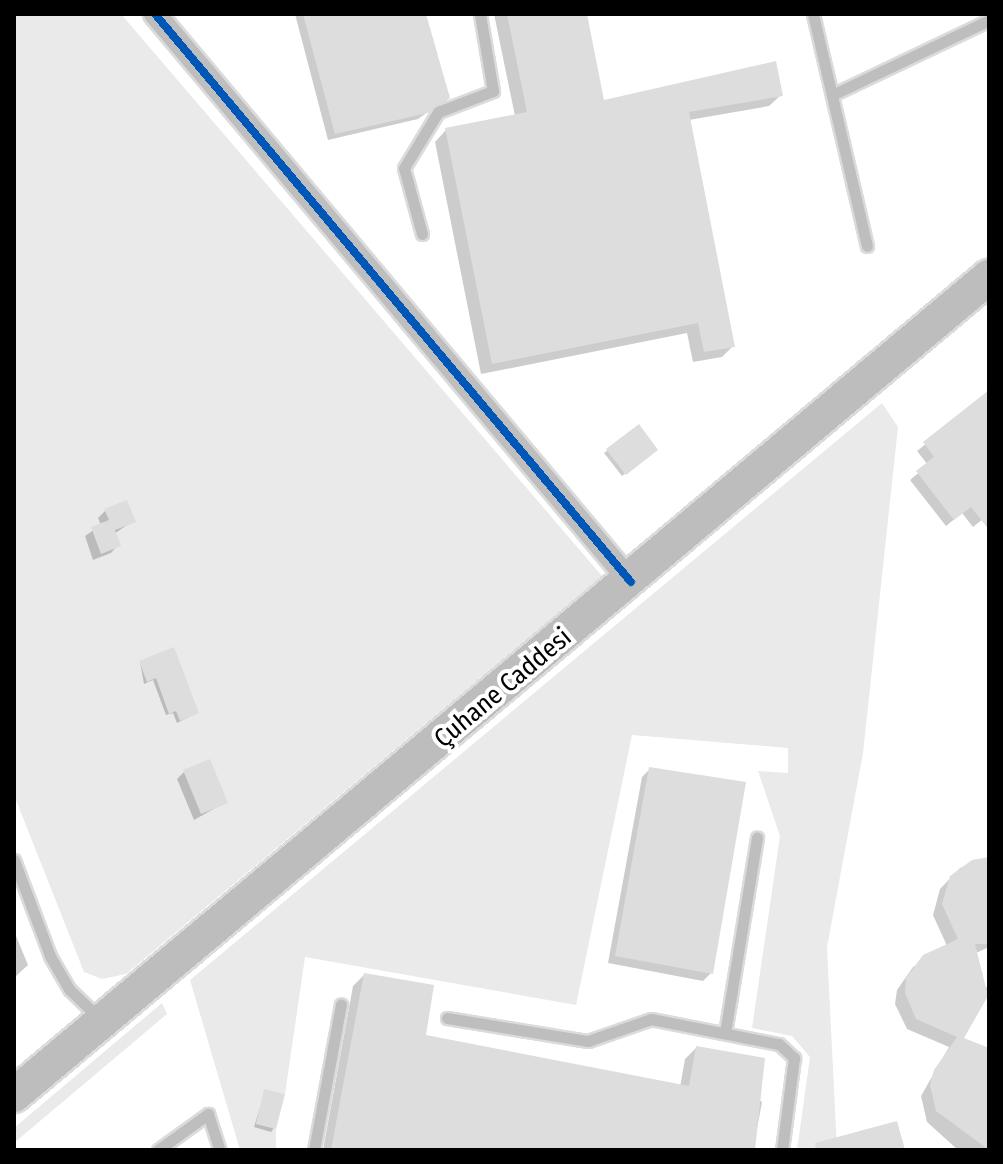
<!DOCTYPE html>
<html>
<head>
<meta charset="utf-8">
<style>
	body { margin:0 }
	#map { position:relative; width:1003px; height:1164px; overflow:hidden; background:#fff; font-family:"Fira Sans Condensed",sans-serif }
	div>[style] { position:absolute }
	.green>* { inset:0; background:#eaeaea }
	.shadow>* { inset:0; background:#0003 }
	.building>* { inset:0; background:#ddd }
	.roads { filter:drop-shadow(2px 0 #dbdbdb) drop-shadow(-2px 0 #dbdbdb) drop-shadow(0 2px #dbdbdb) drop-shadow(0 -2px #dbdbdb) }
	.lane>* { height:11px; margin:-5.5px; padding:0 5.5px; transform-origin:5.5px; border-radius:5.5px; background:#bebebe }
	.street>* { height:22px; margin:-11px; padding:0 11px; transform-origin:11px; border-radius:11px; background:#bebebe }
	.primary>* { height:34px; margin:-17px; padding:0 17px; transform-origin:17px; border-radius:17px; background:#bdbdbd }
	.cycleway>* { height:8px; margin:-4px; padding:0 4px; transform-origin:4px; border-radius:4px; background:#0057b8 }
	span { translate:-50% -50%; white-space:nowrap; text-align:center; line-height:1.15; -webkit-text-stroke:8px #fff; paint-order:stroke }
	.street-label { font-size:26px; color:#000 }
	.frame { position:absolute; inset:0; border:16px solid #000; pointer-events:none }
</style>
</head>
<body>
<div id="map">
	<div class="green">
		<div style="clip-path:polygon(14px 14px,121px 14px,602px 576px,126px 974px,102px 979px,84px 972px,14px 795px)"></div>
		<div style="clip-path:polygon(882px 403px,898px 427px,863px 753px,827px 947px,837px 1150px,797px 1150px,810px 1057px,792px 1036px,752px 1028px,780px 836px,758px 771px,788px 773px,788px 748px,632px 735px,576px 1005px,305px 957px,285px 1094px,264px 1090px,256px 1124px,276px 1129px,276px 1150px,240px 1150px,190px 980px)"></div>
		<div style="clip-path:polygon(162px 1003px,167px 1014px,14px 1143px,14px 1128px)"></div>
	</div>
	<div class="shadow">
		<div style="clip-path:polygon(295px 14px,425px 14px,447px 98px,418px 119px,328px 140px)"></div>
		<div style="clip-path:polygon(494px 14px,585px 14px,602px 102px,781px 95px,769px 106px,689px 120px,733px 346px,722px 357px,693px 362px,687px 333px,481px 374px,435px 142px,446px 130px,515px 116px)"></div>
		<div style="clip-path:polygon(989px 393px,989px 514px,973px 527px,962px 513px,946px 526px,910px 480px,928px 465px,917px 451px)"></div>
		<div style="clip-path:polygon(608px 450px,652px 453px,622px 476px,604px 453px)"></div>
		<div style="clip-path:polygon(106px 510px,133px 521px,114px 534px,118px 545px,111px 553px,93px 560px,85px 536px,101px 525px,98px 518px)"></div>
		<div style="clip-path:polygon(140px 662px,197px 713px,177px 723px,173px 713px,166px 715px,153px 680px,144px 684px)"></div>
		<div style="clip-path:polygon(650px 769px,711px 973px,703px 981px,608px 963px,642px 777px)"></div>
		<div style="clip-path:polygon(184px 772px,226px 802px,194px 820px,177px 779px)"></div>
		<div style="clip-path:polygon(986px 859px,989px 947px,976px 953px,983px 976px,974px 989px,989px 987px,961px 1039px,989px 1054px,989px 1150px,958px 1150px,927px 1122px,921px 1096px,949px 1047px,907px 1029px,895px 1004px,897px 990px,913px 967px,947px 946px,933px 915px,940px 889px,960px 868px)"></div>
		<div style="clip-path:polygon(14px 931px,28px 965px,14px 978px)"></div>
		<div style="clip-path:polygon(364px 975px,424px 1037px,680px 1087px,685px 1059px,696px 1048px,762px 1102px,753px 1150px,323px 1150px,353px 986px)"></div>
		<div style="clip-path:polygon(265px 1091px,274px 1128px,271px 1132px,254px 1127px)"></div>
	</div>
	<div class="building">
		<div style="clip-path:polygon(303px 14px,426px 14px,450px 98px,428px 113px,335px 134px)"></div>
		<div style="clip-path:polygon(507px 14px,587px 14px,604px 100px,776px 61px,783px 96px,689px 112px,735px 347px,704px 352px,698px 323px,492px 364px,445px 128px,527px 112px)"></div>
		<div style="clip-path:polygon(989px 390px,989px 530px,971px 507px,954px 520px,916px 471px,934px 457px,923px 442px)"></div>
		<div style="clip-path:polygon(639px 424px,658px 450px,626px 475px,606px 449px)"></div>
		<div style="clip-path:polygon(127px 500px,136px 522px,115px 530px,121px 546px,101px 554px,91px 527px,109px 520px,104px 509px)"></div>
		<div style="clip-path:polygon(174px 647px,199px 713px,180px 721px,176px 711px,169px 714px,156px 678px,147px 682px,139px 661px)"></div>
		<div style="clip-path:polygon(210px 759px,228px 803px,201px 814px,183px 770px)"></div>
		<div style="clip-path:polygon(649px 767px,746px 782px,713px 974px,615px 956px)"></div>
		<div style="clip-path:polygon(989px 857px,989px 944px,975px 944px,988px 996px,964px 1038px,989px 1048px,989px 1150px,936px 1111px,930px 1085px,934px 1070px,957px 1037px,916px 1019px,905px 993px,906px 978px,923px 955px,958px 939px,942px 904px,950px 876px,972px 860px)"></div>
		<div style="clip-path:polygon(364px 973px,434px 985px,426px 1035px,689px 1086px,696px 1046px,765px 1058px,755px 1150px,331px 1150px)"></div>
		<div style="clip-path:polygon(264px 1089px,285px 1094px,276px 1129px,256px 1124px)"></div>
		<div style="clip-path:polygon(897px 1121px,905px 1150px,816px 1150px,815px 1143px)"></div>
	</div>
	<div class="roads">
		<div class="lane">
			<div style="left:813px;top:14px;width:238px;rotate:76.9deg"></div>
			<div style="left:832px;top:95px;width:174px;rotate:-25.5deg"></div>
			<div style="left:422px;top:234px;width:68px;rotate:-105.3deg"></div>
			<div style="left:404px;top:168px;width:66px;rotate:-58.7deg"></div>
			<div style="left:438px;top:112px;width:59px;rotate:-20.9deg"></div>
			<div style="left:493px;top:91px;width:78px;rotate:-99.6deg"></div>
			<div style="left:14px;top:860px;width:103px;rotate:69.4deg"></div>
			<div style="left:50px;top:956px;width:39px;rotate:60deg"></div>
			<div style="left:70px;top:990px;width:40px;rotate:44deg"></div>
			<div style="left:447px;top:1018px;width:143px;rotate:9.3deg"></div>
			<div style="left:588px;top:1041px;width:67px;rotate:-19.2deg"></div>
			<div style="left:651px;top:1019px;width:130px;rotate:11.1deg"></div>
			<div style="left:779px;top:1044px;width:21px;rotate:43deg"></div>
			<div style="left:794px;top:1058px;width:93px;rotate:97.4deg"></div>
			<div style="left:725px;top:1033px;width:198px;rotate:-80.7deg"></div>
			<div style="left:158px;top:1150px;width:62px;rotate:-35.8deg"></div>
			<div style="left:208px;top:1114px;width:38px;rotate:72deg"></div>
			<div style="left:314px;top:1150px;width:148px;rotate:-79.5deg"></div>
		</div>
		<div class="street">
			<div style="left:155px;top:14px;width:741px;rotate:50.04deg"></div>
		</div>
		<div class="primary">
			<div style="left:14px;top:1095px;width:1273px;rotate:-40deg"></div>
		</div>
	</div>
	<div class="cycleway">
		<div style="left:155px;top:14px;width:741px;rotate:50.04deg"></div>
	</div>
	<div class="street-label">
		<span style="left:503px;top:688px;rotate:-40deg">Çuhane Caddesi</span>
	</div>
	<div class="frame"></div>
</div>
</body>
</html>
